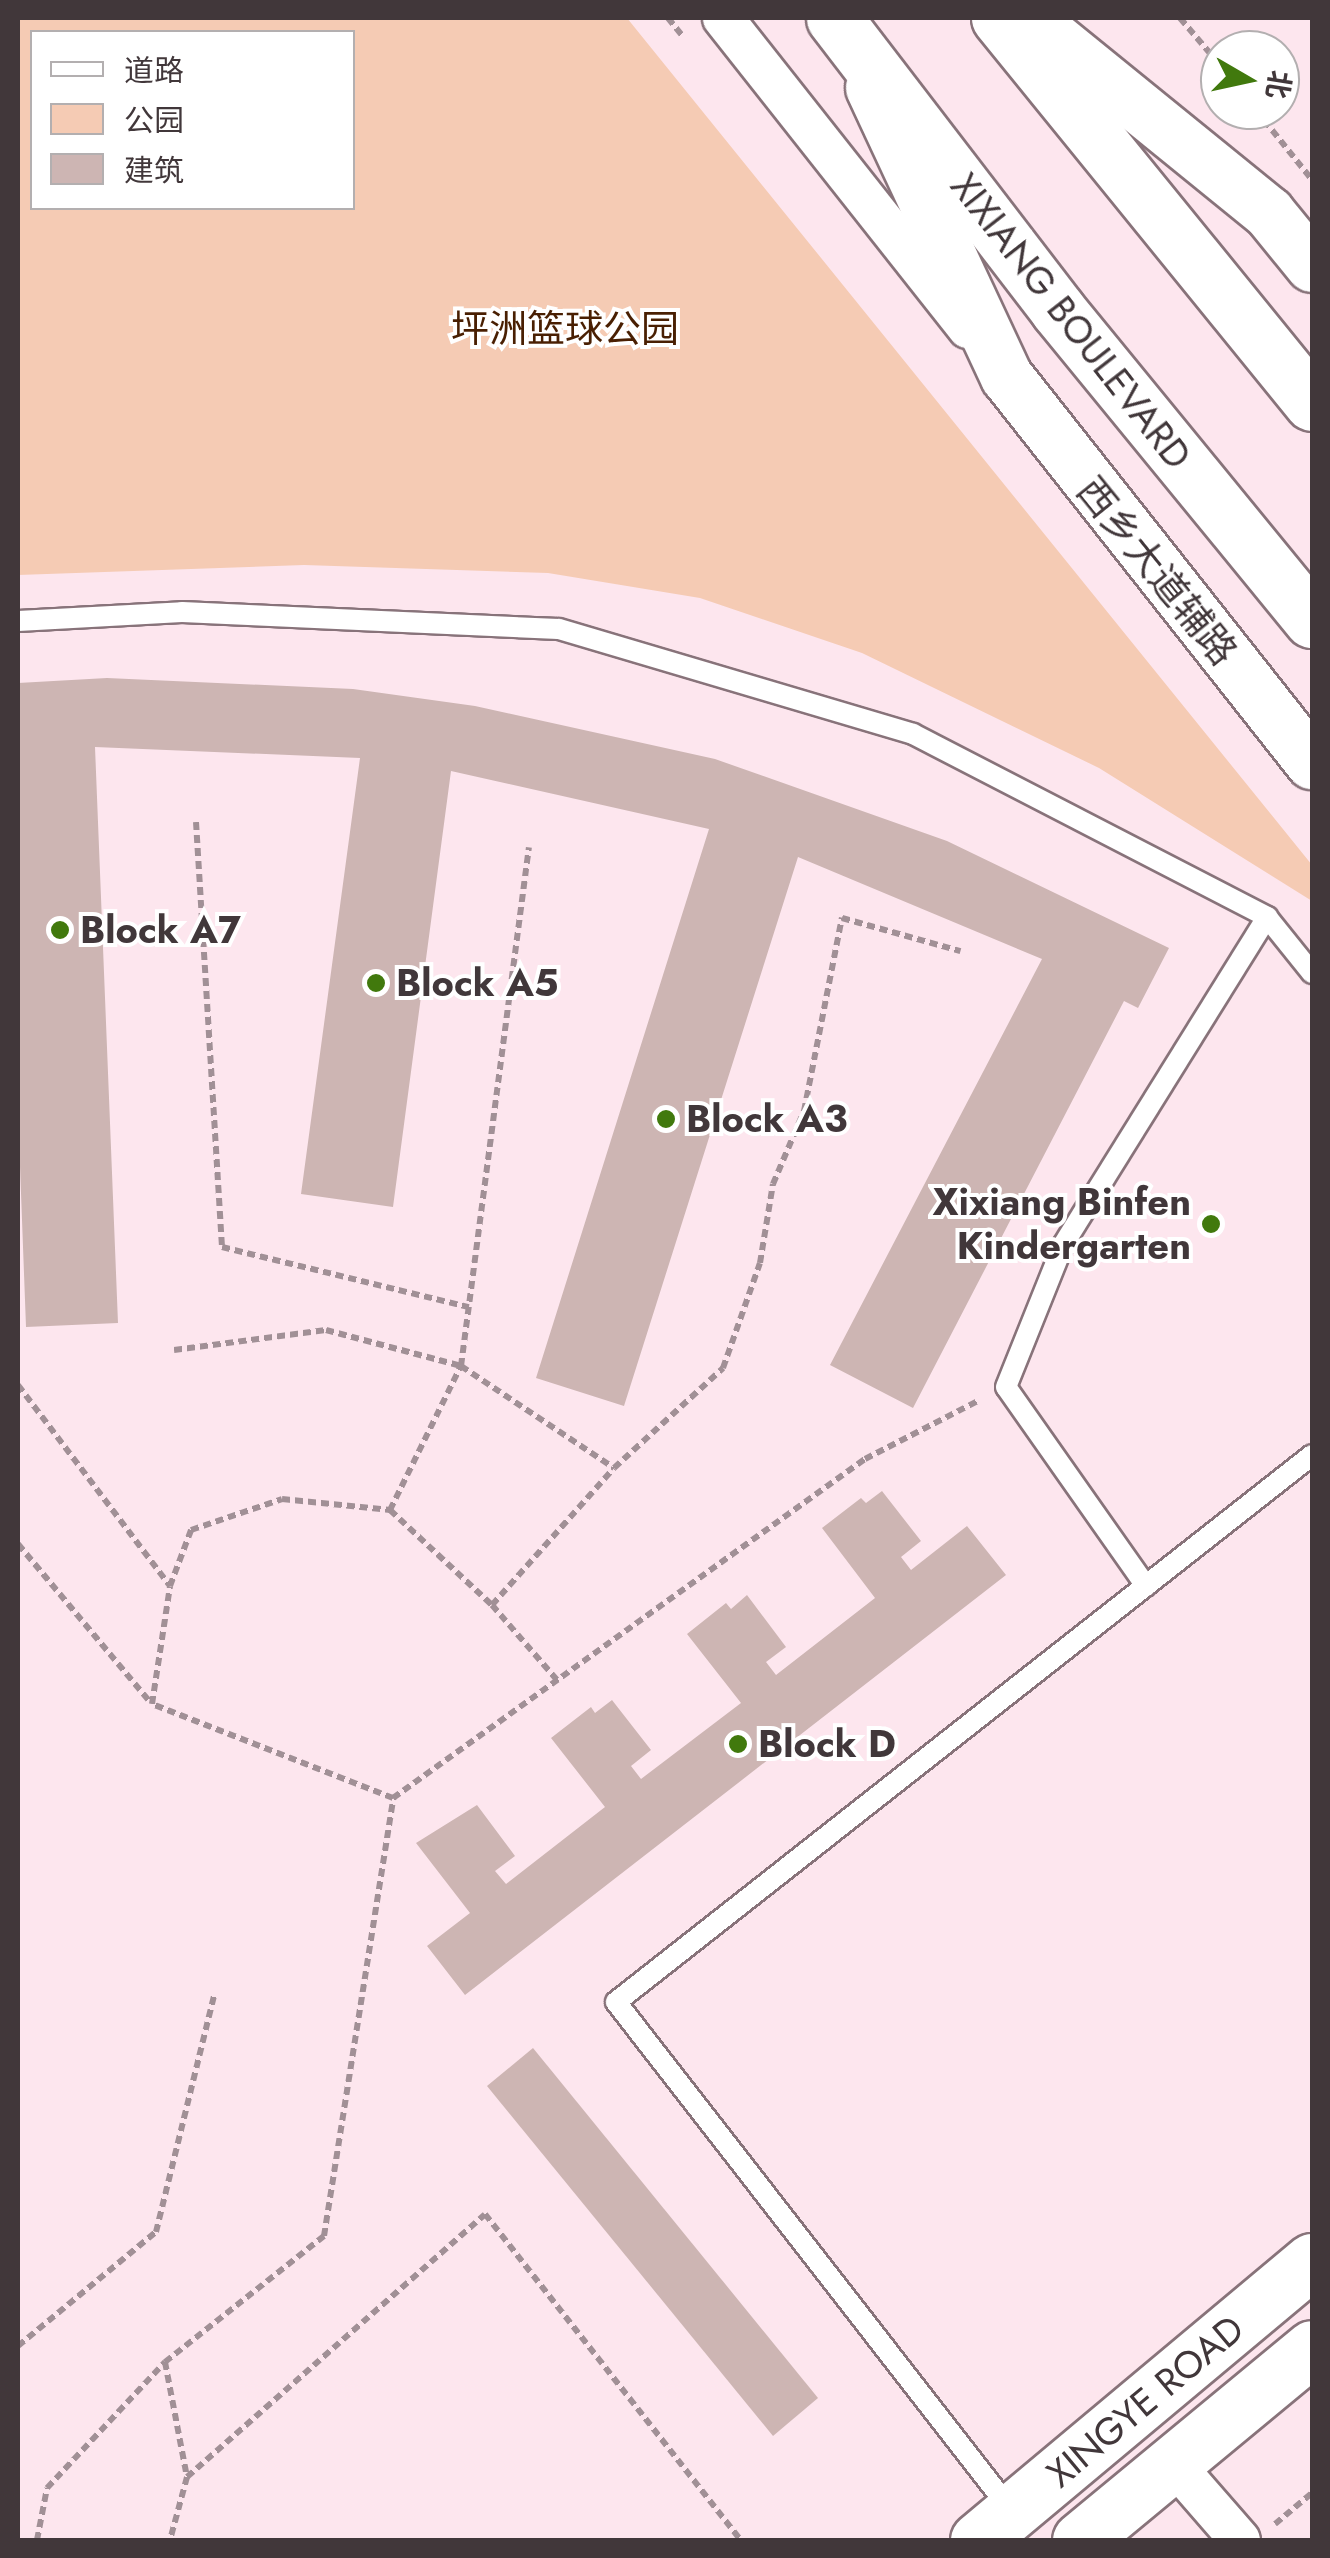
<!DOCTYPE html>
<html>
<head>
<meta charset="utf-8">
<style>
	body { margin:0 }
	#map { position:relative; width:1330px; height:2558px; overflow:hidden; background:#fde6ee; font-family:Jost,"Noto Sans SC",sans-serif }
	div>[style] { position:absolute }
	.green>* { inset:0; background:#f5cbb4 }
	.building>* { inset:0; background:#cdb5b3 }
	.path>* { height:6px; margin-top:-3px; transform-origin:0; background:repeating-linear-gradient(90deg,#a19096 0 8px,transparent 0 13px) }
	.roads { filter:drop-shadow(2px 0 #88737a) drop-shadow(-2px 0 #88737a) drop-shadow(0 2px #88737a) drop-shadow(0 -2px #88737a) }
	.service>* { height:20px; margin:-10px; padding:0 10px; transform-origin:10px; border-radius:10px; background:#fff }
	.minor>* { height:40px; margin:-20px; padding:0 20px; transform-origin:20px; border-radius:20px; background:#fff }
	.tertiary>* { height:52px; margin:-26px; padding:0 26px; transform-origin:26px; border-radius:26px; background:#fff }
	.secondary>* { height:55px; margin:-27.5px; padding:0 27.5px; transform-origin:27.5px; border-radius:27.5px; background:#fff }
	.primary>* { height:55px; margin:-27.5px; padding:0 27.5px; transform-origin:27.5px; border-radius:27.5px; background:#fff }
	.dots>* { width:28px; height:28px; translate:-50% -50%; box-sizing:border-box; border:5px solid #fff; border-radius:50% }
	span { translate:-50% -50%; white-space:nowrap; text-align:center; line-height:1.15; -webkit-text-stroke:8px #fff; paint-order:stroke }
	.street-label { font-size:38px; color:#41373a }
	.park-label { font-size:38px; color:#491f02 }
	.poi-label { font-size:38px; color:#41373a; font-weight:700 }
	.left { translate:0 -50%; text-align:left }
	.right { translate:-100% -50%; text-align:right }
	.frame { position:absolute; inset:0; border:20px solid #41373a; pointer-events:none }
	.legend { position:absolute; left:30px; top:30px; width:325px; height:180px; box-sizing:border-box; background:#fff; border:2px solid #b3afb0; margin:0; padding:12px 18px; list-style:none; font-size:30px; color:#41373a }
	.legend li { display:flex; align-items:center; gap:20px; height:50px }
	.legend b { width:50px; border:2px solid #b3afb0 }
	.north { position:absolute; left:1200px; top:30px; width:100px; height:100px; box-sizing:border-box; background:#fff; border:2px solid #b3afb0; border-radius:50%; rotate:99deg; font-size:28px; font-weight:700; line-height:40px; text-align:center; color:#41373a }
	.north::after { content:''; display:block; margin:auto; width:35px; height:45px; background:#41790d; clip-path:polygon(50% 0,100% 100%,50% 72%,0 100%) }
</style>
</head>
<body>
<div id="map">
	<div class="green">
		<div style="clip-path:polygon(evenodd,18px 18px,627px 18px,1312px 865px,1312px 901px,1099px 768px,862px 653px,700px 598px,548px 573px,304px 565px,18px 575px,18px 18px,32px 32px,352px 32px,352px 208px,32px 208px,32px 32px)"></div>
	</div>
	<div class="building">
		<div style="clip-path:polygon(107px 678px,353px 689px,475px 706px,715px 759px,947px 841px,1169px 948px,1138px 1008px,1124px 1001px,913px 1408px,830px 1365px,1042px 959px,798px 857px,624px 1406px,536px 1378px,709px 829px,451px 771px,393px 1207px,301px 1194px,360px 758px,95px 747px,118px 1323px,26px 1327px,18px 1113px,18px 683px)"></div>
		<div style="clip-path:polygon(882px 1491px,921px 1541px,901px 1557px,911px 1570px,967px 1526px,1006px 1575px,465px 1995px,427px 1946px,470px 1913px,416px 1843px,477px 1805px,515px 1856px,495px 1871px,506px 1884px,605px 1807px,551px 1738px,591px 1707px,595px 1713px,612px 1700px,651px 1750px,631px 1766px,641px 1779px,741px 1703px,687px 1634px,726px 1603px,731px 1609px,747px 1595px,786px 1647px,766px 1662px,776px 1675px,875px 1598px,822px 1528px,861px 1498px,866px 1503px)"></div>
		<div style="clip-path:polygon(533px 2048px,818px 2398px,773px 2436px,487px 2086px)"></div>
	</div>
	<div class="path">
		<div style="left:668px;top:18px;width:22px;rotate:51deg"></div>
		<div style="left:1180px;top:18px;width:62px;rotate:49.6deg"></div>
		<div style="left:1256px;top:110px;width:90px;rotate:51.3deg"></div>
		<div style="left:196px;top:822px;width:426px;rotate:86.5deg"></div>
		<div style="left:222px;top:1247px;width:254px;rotate:13.7deg"></div>
		<div style="left:174px;top:1350px;width:153px;rotate:-7.5deg"></div>
		<div style="left:326px;top:1330px;width:140px;rotate:14.9deg"></div>
		<div style="left:461px;top:1366px;width:184px;rotate:33.7deg"></div>
		<div style="left:18px;top:1385px;width:252px;rotate:52.9deg"></div>
		<div style="left:390px;top:1510px;width:161px;rotate:-63.8deg"></div>
		<div style="left:461px;top:1366px;width:523px;rotate:-82.54deg"></div>
		<div style="left:18px;top:1544px;width:207px;rotate:50.1deg"></div>
		<div style="left:492px;top:1605px;width:183px;rotate:-48.3deg"></div>
		<div style="left:614px;top:1468px;width:148px;rotate:-42.5deg"></div>
		<div style="left:723px;top:1368px;width:111px;rotate:-70.6deg"></div>
		<div style="left:760px;top:1263px;width:80px;rotate:-80.7deg"></div>
		<div style="left:773px;top:1184px;width:79px;rotate:-67deg"></div>
		<div style="left:804px;top:1111px;width:197px;rotate:-78.9deg"></div>
		<div style="left:842px;top:918px;width:123px;rotate:15.6deg"></div>
		<div style="left:393px;top:1798px;width:581px;rotate:-35.69deg"></div>
		<div style="left:865px;top:1459px;width:127px;rotate:-27.2deg"></div>
		<div style="left:18px;top:2346px;width:179px;rotate:-39.6deg"></div>
		<div style="left:156px;top:2232px;width:244px;rotate:-76.2deg"></div>
		<div style="left:165px;top:2362px;width:117px;rotate:79.2deg"></div>
		<div style="left:187px;top:2477px;width:65px;rotate:105.1deg"></div>
		<div style="left:187px;top:2477px;width:397px;rotate:-41.4deg"></div>
		<div style="left:485px;top:2214px;width:415px;rotate:51.9deg"></div>
		<div style="left:1275px;top:2524px;width:48px;rotate:-40deg"></div>
		<div style="left:37px;top:2540px;width:53px;rotate:-79.1deg"></div>
		<div style="left:47px;top:2488px;width:173px;rotate:-46.9deg"></div>
		<div style="left:165px;top:2362px;width:203px;rotate:-38.4deg"></div>
		<div style="left:324px;top:2236px;width:443px;rotate:-81deg"></div>
		<div style="left:393px;top:1798px;width:259px;rotate:-158.7deg"></div>
		<div style="left:152px;top:1704px;width:119px;rotate:-81.3deg"></div>
		<div style="left:170px;top:1586px;width:60px;rotate:-69.4deg"></div>
		<div style="left:191px;top:1530px;width:96px;rotate:-18.8deg"></div>
		<div style="left:282px;top:1499px;width:109px;rotate:5.8deg"></div>
		<div style="left:390px;top:1510px;width:139px;rotate:43deg"></div>
		<div style="left:492px;top:1605px;width:99px;rotate:49.1deg"></div>
	</div>
	<div class="roads">
		<div class="service">
			<div style="left:18px;top:621px;width:164px;rotate:-3.1deg"></div>
			<div style="left:182px;top:612px;width:377px;rotate:2.6deg"></div>
			<div style="left:559px;top:629px;width:369px;rotate:16.5deg"></div>
			<div style="left:913px;top:734px;width:399px;rotate:27.3deg"></div>
			<div style="left:1267px;top:917px;width:72px;rotate:51.2deg"></div>
			<div style="left:1146px;top:1586px;width:243px;rotate:-125.1deg"></div>
			<div style="left:1006px;top:1387px;width:153px;rotate:-68.1deg"></div>
			<div style="left:1063px;top:1245px;width:386px;rotate:-58.1deg"></div>
			<div style="left:1010px;top:2509px;width:642px;rotate:-127.85deg"></div>
			<div style="left:616px;top:2002px;width:885px;rotate:-38.16deg"></div>
		</div>
		<div class="minor">
			<div style="left:723px;top:18px;width:395px;rotate:51.7deg"></div>
			<div style="left:1173px;top:2463px;width:102px;rotate:49deg"></div>
		</div>
		<div class="tertiary">
			<div style="left:1029px;top:18px;width:309px;rotate:39.1deg"></div>
			<div style="left:1269px;top:213px;width:68px;rotate:50.9deg"></div>
			<div style="left:872px;top:88px;width:319px;rotate:65deg"></div>
			<div style="left:1007px;top:377px;width:492px;rotate:51.7deg"></div>
		</div>
		<div class="secondary">
			<div style="left:978px;top:2540px;width:435px;rotate:-39.9deg"></div>
			<div style="left:1080px;top:2540px;width:301px;rotate:-39.6deg"></div>
		</div>
		<div class="primary">
			<div style="left:834px;top:18px;width:367px;rotate:52.5deg"></div>
			<div style="left:1057px;top:309px;width:402px;rotate:50.7deg"></div>
			<div style="left:999px;top:18px;width:496px;rotate:50.9deg"></div>
		</div>
	</div>
	<div class="dots">
		<div style="left:60px;top:930px;background:#41790d"></div>
		<div style="left:376px;top:983px;background:#41790d"></div>
		<div style="left:666px;top:1119px;background:#41790d"></div>
		<div style="left:1211px;top:1224px;background:#41790d"></div>
		<div style="left:738px;top:1744px;background:#41790d"></div>
	</div>
	<div class="street-label">
		<span style="left:1071px;top:321px;rotate:52deg">XIXIANG BOULEVARD</span>
		<span style="left:1157px;top:571px;rotate:51deg">西乡大道辅路</span>
		<span style="left:1145px;top:2401px;rotate:-40deg">XINGYE ROAD</span>
	</div>
	<div class="park-label">
		<span style="left:565px;top:329px">坪洲篮球公园</span>
	</div>
	<div class="poi-label">
		<span class="left" style="left:80px;top:930px">Block A7</span>
		<span class="left" style="left:396px;top:983px">Block A5</span>
		<span class="left" style="left:686px;top:1119px">Block A3</span>
		<span class="right" style="left:1191px;top:1224px">Xixiang Binfen<br>Kindergarten</span>
		<span class="left" style="left:758px;top:1744px">Block D</span>
	</div>
	<div class="frame"></div>
	<ul class="legend">
	<li><b style="height:12px;background:#fff"></b>道路</li>
	<li><b style="height:28px;background:#f5cbb4"></b>公园</li>
	<li><b style="height:28px;background:#cdb5b3"></b>建筑</li>
	</ul>
	<div class="north">北</div>
</div>
</body>
</html>
